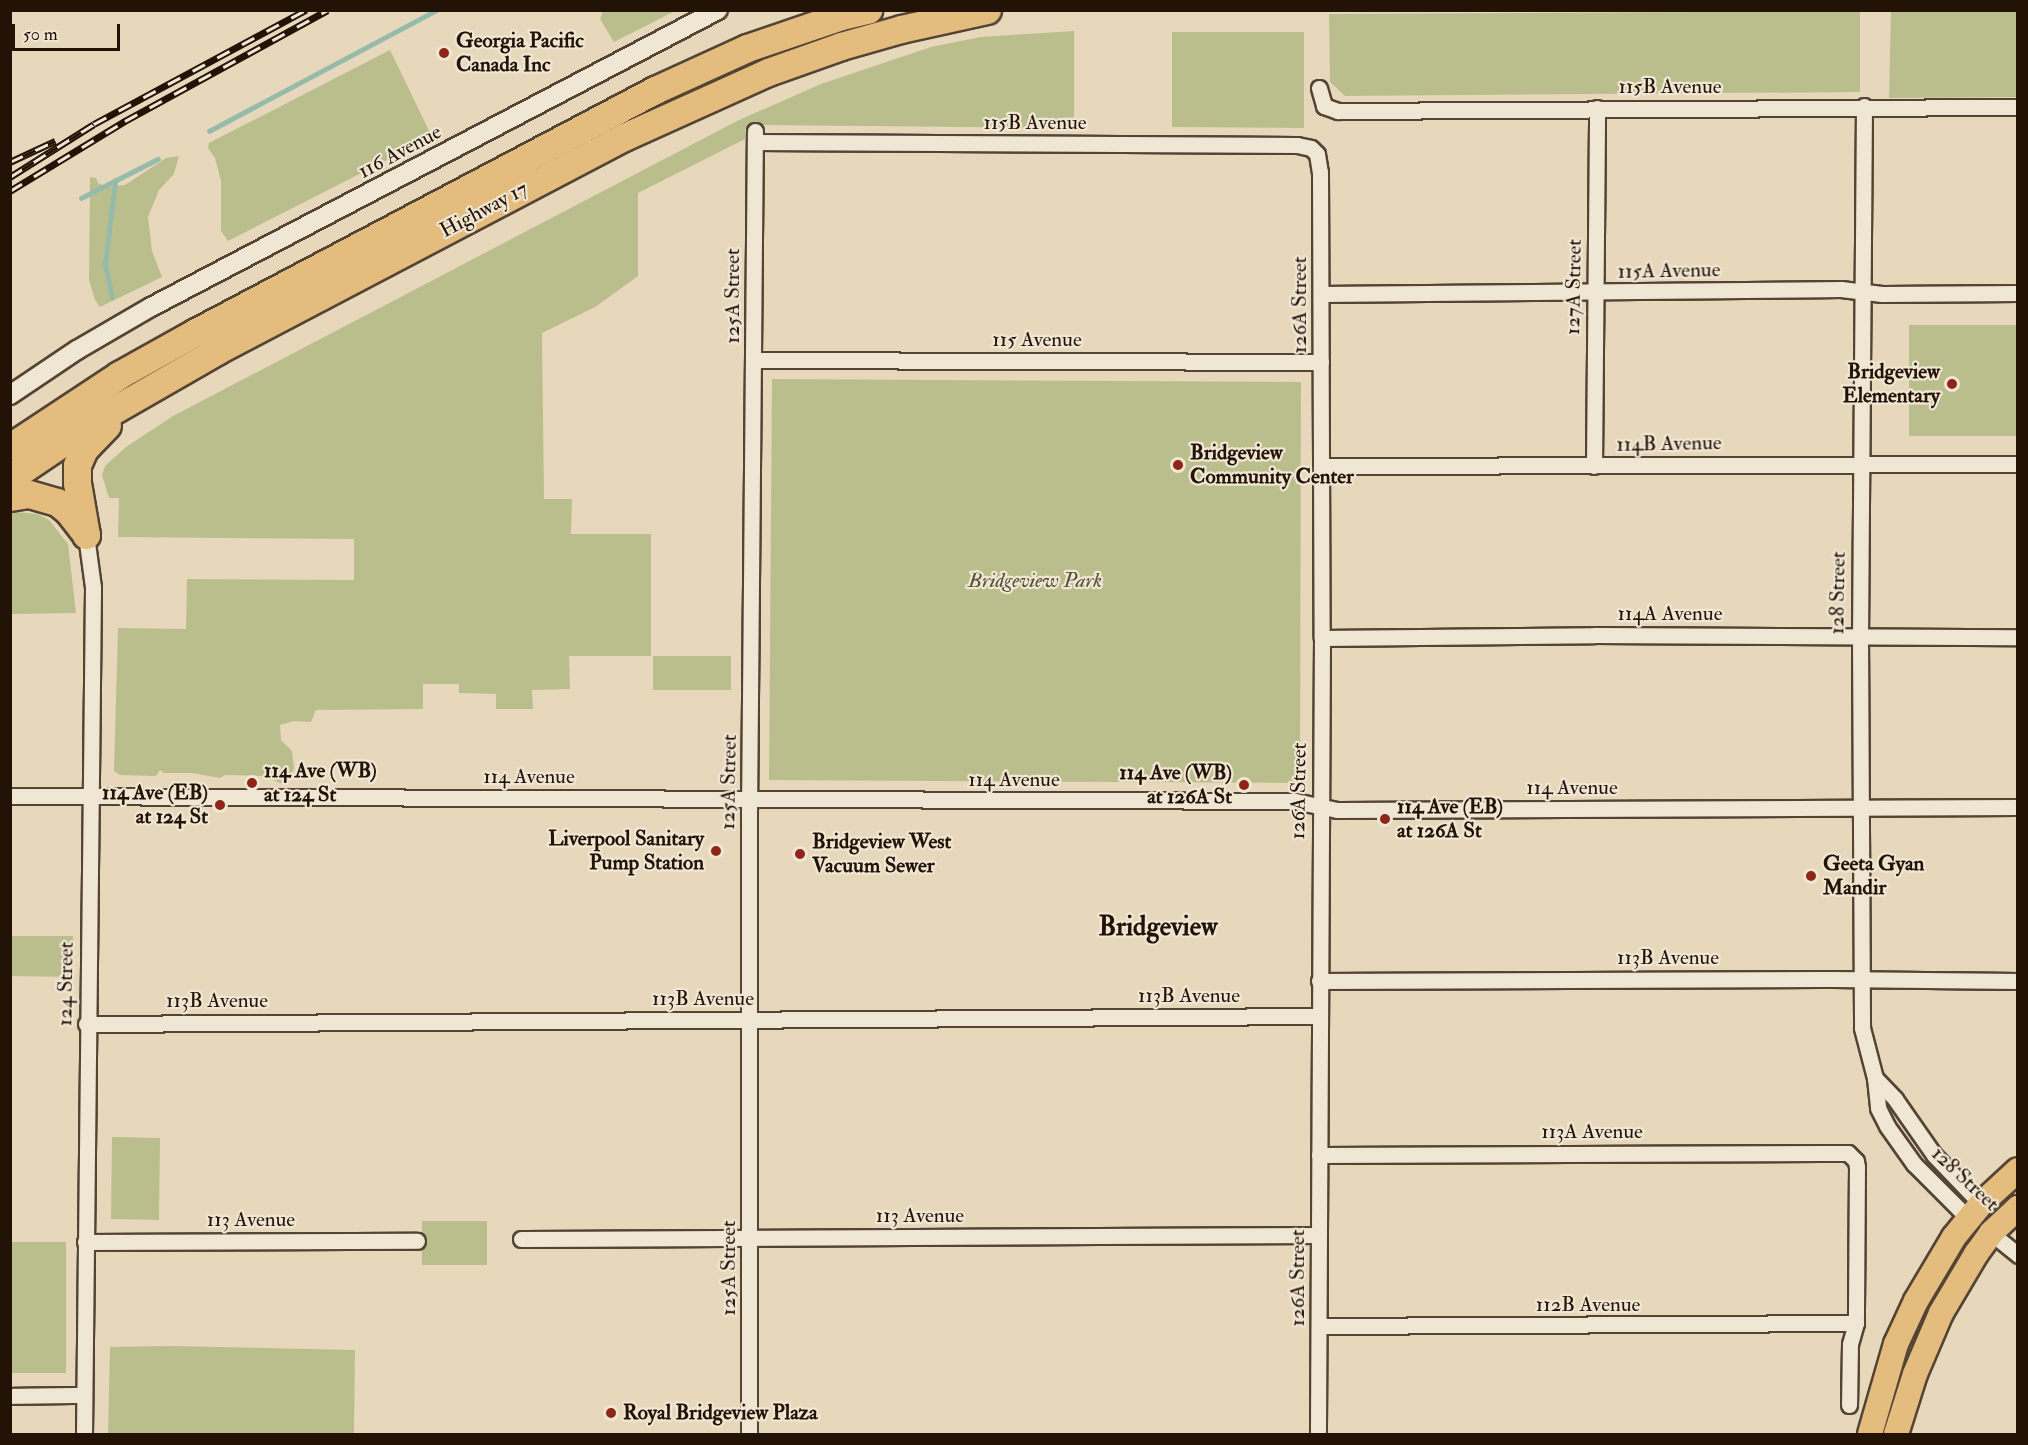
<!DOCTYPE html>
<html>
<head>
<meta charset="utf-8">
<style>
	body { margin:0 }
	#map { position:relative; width:2028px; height:1445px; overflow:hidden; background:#e7d8bc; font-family:"IM FELL Double Pica",serif }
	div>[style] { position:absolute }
	.green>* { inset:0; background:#babe8d }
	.stream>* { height:4.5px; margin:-2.25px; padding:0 2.25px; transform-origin:2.25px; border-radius:2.25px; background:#97bbab }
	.roads { filter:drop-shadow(2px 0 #544434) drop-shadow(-2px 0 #544434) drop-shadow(0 2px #544434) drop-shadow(0 -2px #544434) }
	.minor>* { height:15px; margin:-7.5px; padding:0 7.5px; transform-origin:7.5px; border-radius:7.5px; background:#efe6d3 }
	.tertiary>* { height:18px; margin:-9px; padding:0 9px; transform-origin:9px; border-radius:9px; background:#efe6d3 }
	.primary>* { height:24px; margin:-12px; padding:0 12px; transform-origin:12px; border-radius:12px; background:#e4bc7e }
	.motorway>* { height:27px; margin:-13.5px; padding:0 13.5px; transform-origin:13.5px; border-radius:13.5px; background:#e4bc7e }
	.rail>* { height:7px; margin-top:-3.5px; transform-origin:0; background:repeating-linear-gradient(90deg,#efe6d3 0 14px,#231206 0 28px); box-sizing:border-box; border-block:2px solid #231206 }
	.dots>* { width:16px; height:16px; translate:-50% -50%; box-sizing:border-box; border:3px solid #efe6d3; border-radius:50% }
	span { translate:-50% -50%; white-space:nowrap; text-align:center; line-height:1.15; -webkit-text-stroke:4.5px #efe6d3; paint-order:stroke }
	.poi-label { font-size:21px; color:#231206; font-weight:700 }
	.left { translate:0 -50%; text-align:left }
	.right { translate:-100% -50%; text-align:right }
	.street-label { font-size:21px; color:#231206 }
	.park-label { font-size:21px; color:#584e35; font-style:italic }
	.district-label { font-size:27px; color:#231206; font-weight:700 }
	.frame { position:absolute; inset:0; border:12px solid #231206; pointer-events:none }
	.scale { position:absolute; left:12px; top:24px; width:108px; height:27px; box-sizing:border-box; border:3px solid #231206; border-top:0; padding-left:8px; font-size:18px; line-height:21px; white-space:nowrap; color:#231206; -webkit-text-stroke:4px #efe6d3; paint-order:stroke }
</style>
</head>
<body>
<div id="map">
	<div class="green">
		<div style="clip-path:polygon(603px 11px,603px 10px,675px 11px,614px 42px,600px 19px)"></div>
		<div style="clip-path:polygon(1860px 11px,1860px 92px,1345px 96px,1330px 82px,1329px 14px)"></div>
		<div style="clip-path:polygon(1891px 11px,2017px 11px,2017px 97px,1889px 98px)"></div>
		<div style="clip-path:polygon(1074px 31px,1074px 128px,749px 125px,745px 130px,745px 139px,638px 193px,638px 276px,595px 307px,542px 333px,544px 499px,572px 499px,571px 534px,651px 534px,651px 656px,569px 656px,570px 689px,532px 690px,533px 709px,496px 709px,496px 694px,459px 693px,459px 684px,423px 684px,423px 709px,316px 710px,311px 722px,294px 721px,280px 725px,281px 740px,292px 751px,294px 769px,288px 782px,280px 783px,264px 776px,225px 775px,220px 778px,192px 773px,164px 773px,160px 770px,156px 776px,120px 775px,114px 771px,118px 628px,186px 629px,187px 579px,354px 580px,354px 539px,118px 537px,119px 498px,109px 498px,102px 475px,105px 466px,126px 447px,173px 416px,739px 120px,821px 84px,931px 47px,981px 37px)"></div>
		<div style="clip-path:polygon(1172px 32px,1304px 32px,1304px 128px,1172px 127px)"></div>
		<div style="clip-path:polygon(390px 50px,432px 137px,228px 241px,221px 231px,221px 181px,215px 158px,208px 148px,209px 143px)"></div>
		<div style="clip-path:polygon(179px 156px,174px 174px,159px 190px,148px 217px,152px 251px,162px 277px,100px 307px,95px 300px,89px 280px,90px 177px,96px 178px,98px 183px,106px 187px,125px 185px,166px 158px)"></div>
		<div style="clip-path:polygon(1909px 325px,2017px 325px,2017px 436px,1909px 436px)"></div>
		<div style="clip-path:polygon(772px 379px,1301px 382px,1300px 783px,769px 780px)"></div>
		<div style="clip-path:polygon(16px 512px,38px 514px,49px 520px,68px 544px,76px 613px,11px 614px,11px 514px)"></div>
		<div style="clip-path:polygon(653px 656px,731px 656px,731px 690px,653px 690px)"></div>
		<div style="clip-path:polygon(11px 936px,73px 936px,73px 977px,11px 976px)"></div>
		<div style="clip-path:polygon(112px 1137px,160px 1138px,159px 1220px,111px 1219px)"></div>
		<div style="clip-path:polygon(422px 1221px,487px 1221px,487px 1265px,422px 1265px)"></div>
		<div style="clip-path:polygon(11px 1242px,66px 1242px,66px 1373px,11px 1373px)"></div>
		<div style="clip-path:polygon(171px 1346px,355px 1350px,354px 1434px,108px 1434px,110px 1347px)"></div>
	</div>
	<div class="stream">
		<div style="left:209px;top:131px;width:258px;rotate:-28deg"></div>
		<div style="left:81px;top:198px;width:86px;rotate:-26.9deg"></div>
		<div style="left:112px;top:298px;width:35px;rotate:-102deg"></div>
		<div style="left:105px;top:264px;width:84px;rotate:-83.1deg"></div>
	</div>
	<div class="roads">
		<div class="minor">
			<div style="left:1319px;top:88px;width:19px;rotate:74deg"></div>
			<div style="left:1324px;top:106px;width:15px;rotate:20deg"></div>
			<div style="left:1338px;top:111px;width:680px;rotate:-0.34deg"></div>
			<div style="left:1864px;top:106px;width:530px;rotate:90.43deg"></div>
			<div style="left:1860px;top:636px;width:392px;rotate:89.7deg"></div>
			<div style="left:1862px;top:1028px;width:52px;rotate:75.4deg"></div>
			<div style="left:1875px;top:1078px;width:30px;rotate:84deg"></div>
			<div style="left:1878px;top:1108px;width:20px;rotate:63deg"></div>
			<div style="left:1887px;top:1126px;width:47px;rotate:54.6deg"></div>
			<div style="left:1914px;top:1164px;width:78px;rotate:45deg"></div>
			<div style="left:755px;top:142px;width:542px;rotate:0.32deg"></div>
			<div style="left:1297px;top:145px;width:14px;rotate:12deg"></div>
			<div style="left:1311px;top:148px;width:8px;rotate:45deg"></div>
			<div style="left:1317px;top:154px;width:18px;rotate:81deg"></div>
			<div style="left:1320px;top:172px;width:466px;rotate:89.8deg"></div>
			<div style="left:1322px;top:638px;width:796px;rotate:90.29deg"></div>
			<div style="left:1321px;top:294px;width:520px;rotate:-0.55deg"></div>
			<div style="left:1841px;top:289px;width:41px;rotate:7deg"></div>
			<div style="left:1882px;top:294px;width:136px;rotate:-0.4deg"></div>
			<div style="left:754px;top:360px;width:567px;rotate:0.2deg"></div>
			<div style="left:1321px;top:466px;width:697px;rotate:-0.16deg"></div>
			<div style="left:1594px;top:466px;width:358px;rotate:-89.5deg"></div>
			<div style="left:1322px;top:638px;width:272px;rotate:-0.6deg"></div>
			<div style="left:1594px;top:635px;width:424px;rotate:0.3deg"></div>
			<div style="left:10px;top:796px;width:1285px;rotate:0.22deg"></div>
			<div style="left:1295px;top:801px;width:43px;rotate:12.1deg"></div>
			<div style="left:1337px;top:810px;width:681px;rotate:-0.25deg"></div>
			<div style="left:1319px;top:981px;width:514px;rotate:-0.22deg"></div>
			<div style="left:1833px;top:979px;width:185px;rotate:0.6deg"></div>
			<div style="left:86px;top:1024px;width:1233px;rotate:-0.37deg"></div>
			<div style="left:1875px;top:1078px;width:29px;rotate:46deg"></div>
			<div style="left:1895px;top:1099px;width:68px;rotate:55.1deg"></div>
			<div style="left:1934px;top:1155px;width:68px;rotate:46.2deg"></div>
			<div style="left:1319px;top:1155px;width:529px;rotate:-0.22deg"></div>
			<div style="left:1848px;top:1153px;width:11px;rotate:45deg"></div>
			<div style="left:1856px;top:1161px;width:6px;rotate:81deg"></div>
			<div style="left:1857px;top:1167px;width:156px;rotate:90.4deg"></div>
			<div style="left:1856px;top:1323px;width:22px;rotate:106deg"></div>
			<div style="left:1850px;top:1344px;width:61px;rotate:90.9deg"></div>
			<div style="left:1991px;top:1233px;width:35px;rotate:39deg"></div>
			<div style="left:521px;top:1239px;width:798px;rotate:-0.29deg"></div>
			<div style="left:85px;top:1242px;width:332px;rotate:-0.2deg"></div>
			<div style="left:1320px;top:1326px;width:536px;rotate:-0.32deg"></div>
			<div style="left:10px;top:1396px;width:74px;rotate:-0.8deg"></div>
			<div style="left:84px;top:1434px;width:847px;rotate:-89.39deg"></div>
			<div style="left:93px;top:587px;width:52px;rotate:-97.7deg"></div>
			<div style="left:749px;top:1434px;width:621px;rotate:-90deg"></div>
			<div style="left:749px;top:813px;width:682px;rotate:-89.5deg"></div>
		</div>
		<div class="tertiary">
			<div style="left:10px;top:395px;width:81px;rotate:-33.9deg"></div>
			<div style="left:77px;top:350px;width:86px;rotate:-30.2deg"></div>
			<div style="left:151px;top:307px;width:640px;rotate:-27.65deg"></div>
		</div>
		<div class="primary">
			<div style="left:1870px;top:1434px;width:94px;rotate:-73.9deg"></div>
			<div style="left:1896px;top:1344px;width:47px;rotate:-65.1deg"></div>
			<div style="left:1916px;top:1301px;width:74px;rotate:-59.3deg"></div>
			<div style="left:1954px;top:1237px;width:43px;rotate:-50.7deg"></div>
			<div style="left:1981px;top:1204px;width:50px;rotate:-42.6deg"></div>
			<div style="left:1896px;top:1434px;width:63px;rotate:-72.4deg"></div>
			<div style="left:1915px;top:1374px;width:66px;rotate:-66.9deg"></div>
			<div style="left:1941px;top:1313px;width:69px;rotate:-59.3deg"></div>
			<div style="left:1976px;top:1254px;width:26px;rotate:-54deg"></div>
			<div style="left:1991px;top:1233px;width:37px;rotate:-43deg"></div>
		</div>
		<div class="motorway">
			<div style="left:10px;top:447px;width:131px;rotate:-33.4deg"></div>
			<div style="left:119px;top:375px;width:88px;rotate:-29.2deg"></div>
			<div style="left:196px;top:332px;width:519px;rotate:-27.8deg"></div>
			<div style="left:655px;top:90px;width:101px;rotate:-24.5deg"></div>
			<div style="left:747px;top:48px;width:99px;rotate:-18.8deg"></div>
			<div style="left:841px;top:16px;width:28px;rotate:-13deg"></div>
			<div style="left:10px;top:478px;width:100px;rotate:-34deg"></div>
			<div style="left:93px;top:422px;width:144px;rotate:-29.9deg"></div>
			<div style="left:218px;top:350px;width:458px;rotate:-27.7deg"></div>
			<div style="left:624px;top:137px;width:158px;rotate:-24.3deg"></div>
			<div style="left:768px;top:72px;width:77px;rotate:-19.6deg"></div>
			<div style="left:841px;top:46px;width:62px;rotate:-15.8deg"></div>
			<div style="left:901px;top:29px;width:88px;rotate:-12.5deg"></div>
			<div style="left:10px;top:497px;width:19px;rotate:-9deg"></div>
			<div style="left:29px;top:494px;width:29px;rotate:16deg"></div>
			<div style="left:57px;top:502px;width:14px;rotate:39deg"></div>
			<div style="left:68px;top:511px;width:29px;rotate:52deg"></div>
			<div style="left:86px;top:535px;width:53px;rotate:-99.8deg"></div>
			<div style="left:77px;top:483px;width:18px;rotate:-90deg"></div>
			<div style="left:77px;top:465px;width:17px;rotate:-66deg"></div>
			<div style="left:84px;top:449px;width:33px;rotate:-46deg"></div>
		</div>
	</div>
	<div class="rail">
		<div style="left:10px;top:162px;width:50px;rotate:-25deg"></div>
		<div style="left:10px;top:177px;width:99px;rotate:-32.2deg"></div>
		<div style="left:94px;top:124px;width:241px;rotate:-28.3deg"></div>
		<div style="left:10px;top:191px;width:135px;rotate:-31.3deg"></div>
		<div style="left:125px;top:121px;width:231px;rotate:-28.7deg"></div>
	</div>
	<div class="dots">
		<div style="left:444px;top:53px;background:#8f2418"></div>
		<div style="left:1952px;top:384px;background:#8f2418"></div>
		<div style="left:1178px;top:465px;background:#8f2418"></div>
		<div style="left:252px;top:783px;background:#8f2418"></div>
		<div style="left:1244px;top:785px;background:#8f2418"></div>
		<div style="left:220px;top:805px;background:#8f2418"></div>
		<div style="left:1385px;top:819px;background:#8f2418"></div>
		<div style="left:716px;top:851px;background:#8f2418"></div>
		<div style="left:800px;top:854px;background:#8f2418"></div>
		<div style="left:1811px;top:876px;background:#8f2418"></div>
		<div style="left:611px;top:1413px;background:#8f2418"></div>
	</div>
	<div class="poi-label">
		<span class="left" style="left:456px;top:53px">Georgia Pacific<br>Canada Inc</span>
		<span class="right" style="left:1940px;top:384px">Bridgeview<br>Elementary</span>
		<span class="left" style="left:1190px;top:465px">Bridgeview<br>Community Center</span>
		<span class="left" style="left:264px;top:783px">114 Ave (WB)<br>at 124 St</span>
		<span class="right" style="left:1232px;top:785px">114 Ave (WB)<br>at 126A St</span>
		<span class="right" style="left:208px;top:805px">114 Ave (EB)<br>at 124 St</span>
		<span class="left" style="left:1397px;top:819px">114 Ave (EB)<br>at 126A St</span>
		<span class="right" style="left:704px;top:851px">Liverpool Sanitary<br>Pump Station</span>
		<span class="left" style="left:812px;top:854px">Bridgeview West<br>Vacuum Sewer</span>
		<span class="left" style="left:1823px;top:876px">Geeta Gyan<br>Mandir</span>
		<span class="left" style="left:623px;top:1413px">Royal Bridgeview Plaza</span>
	</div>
	<div class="street-label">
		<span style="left:1670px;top:87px">115B Avenue</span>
		<span style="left:1035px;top:123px">115B Avenue</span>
		<span style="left:400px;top:152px;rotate:-28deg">116 Avenue</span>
		<span style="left:484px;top:210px;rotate:-28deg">Highway 17</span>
		<span style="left:1669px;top:271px;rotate:-1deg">115A Avenue</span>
		<span style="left:1574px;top:287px;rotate:-89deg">127A Street</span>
		<span style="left:733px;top:296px;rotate:-90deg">125A Street</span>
		<span style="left:1300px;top:305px;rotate:-90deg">126A Street</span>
		<span style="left:1037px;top:340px">115 Avenue</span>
		<span style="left:1669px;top:444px;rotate:-1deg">114B Avenue</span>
		<span style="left:1838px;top:593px;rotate:-89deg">128 Street</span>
		<span style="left:1670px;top:614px">114A Avenue</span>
		<span style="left:529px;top:777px">114 Avenue</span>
		<span style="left:1014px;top:780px">114 Avenue</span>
		<span style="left:729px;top:782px;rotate:-89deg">125A Street</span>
		<span style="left:1572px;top:788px">114 Avenue</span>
		<span style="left:1299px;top:791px;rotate:-89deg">126A Street</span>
		<span style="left:1668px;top:958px">113B Avenue</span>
		<span style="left:66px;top:984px;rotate:-89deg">124 Street</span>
		<span style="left:1189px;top:996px">113B Avenue</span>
		<span style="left:703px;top:999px">113B Avenue</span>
		<span style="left:217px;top:1001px">113B Avenue</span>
		<span style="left:1592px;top:1132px">113A Avenue</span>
		<span style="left:1965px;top:1179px;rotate:43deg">128 Street</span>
		<span style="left:920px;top:1216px">113 Avenue</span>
		<span style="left:251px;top:1220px">113 Avenue</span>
		<span style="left:729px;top:1268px;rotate:-90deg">125A Street</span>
		<span style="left:1298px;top:1278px;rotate:-90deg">126A Street</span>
		<span style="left:1588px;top:1305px">112B Avenue</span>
	</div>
	<div class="park-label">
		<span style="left:1035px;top:581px">Bridgeview Park</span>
	</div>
	<div class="district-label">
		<span style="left:1158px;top:927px">Bridgeview</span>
	</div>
	<div class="frame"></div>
	<div class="scale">50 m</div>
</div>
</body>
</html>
